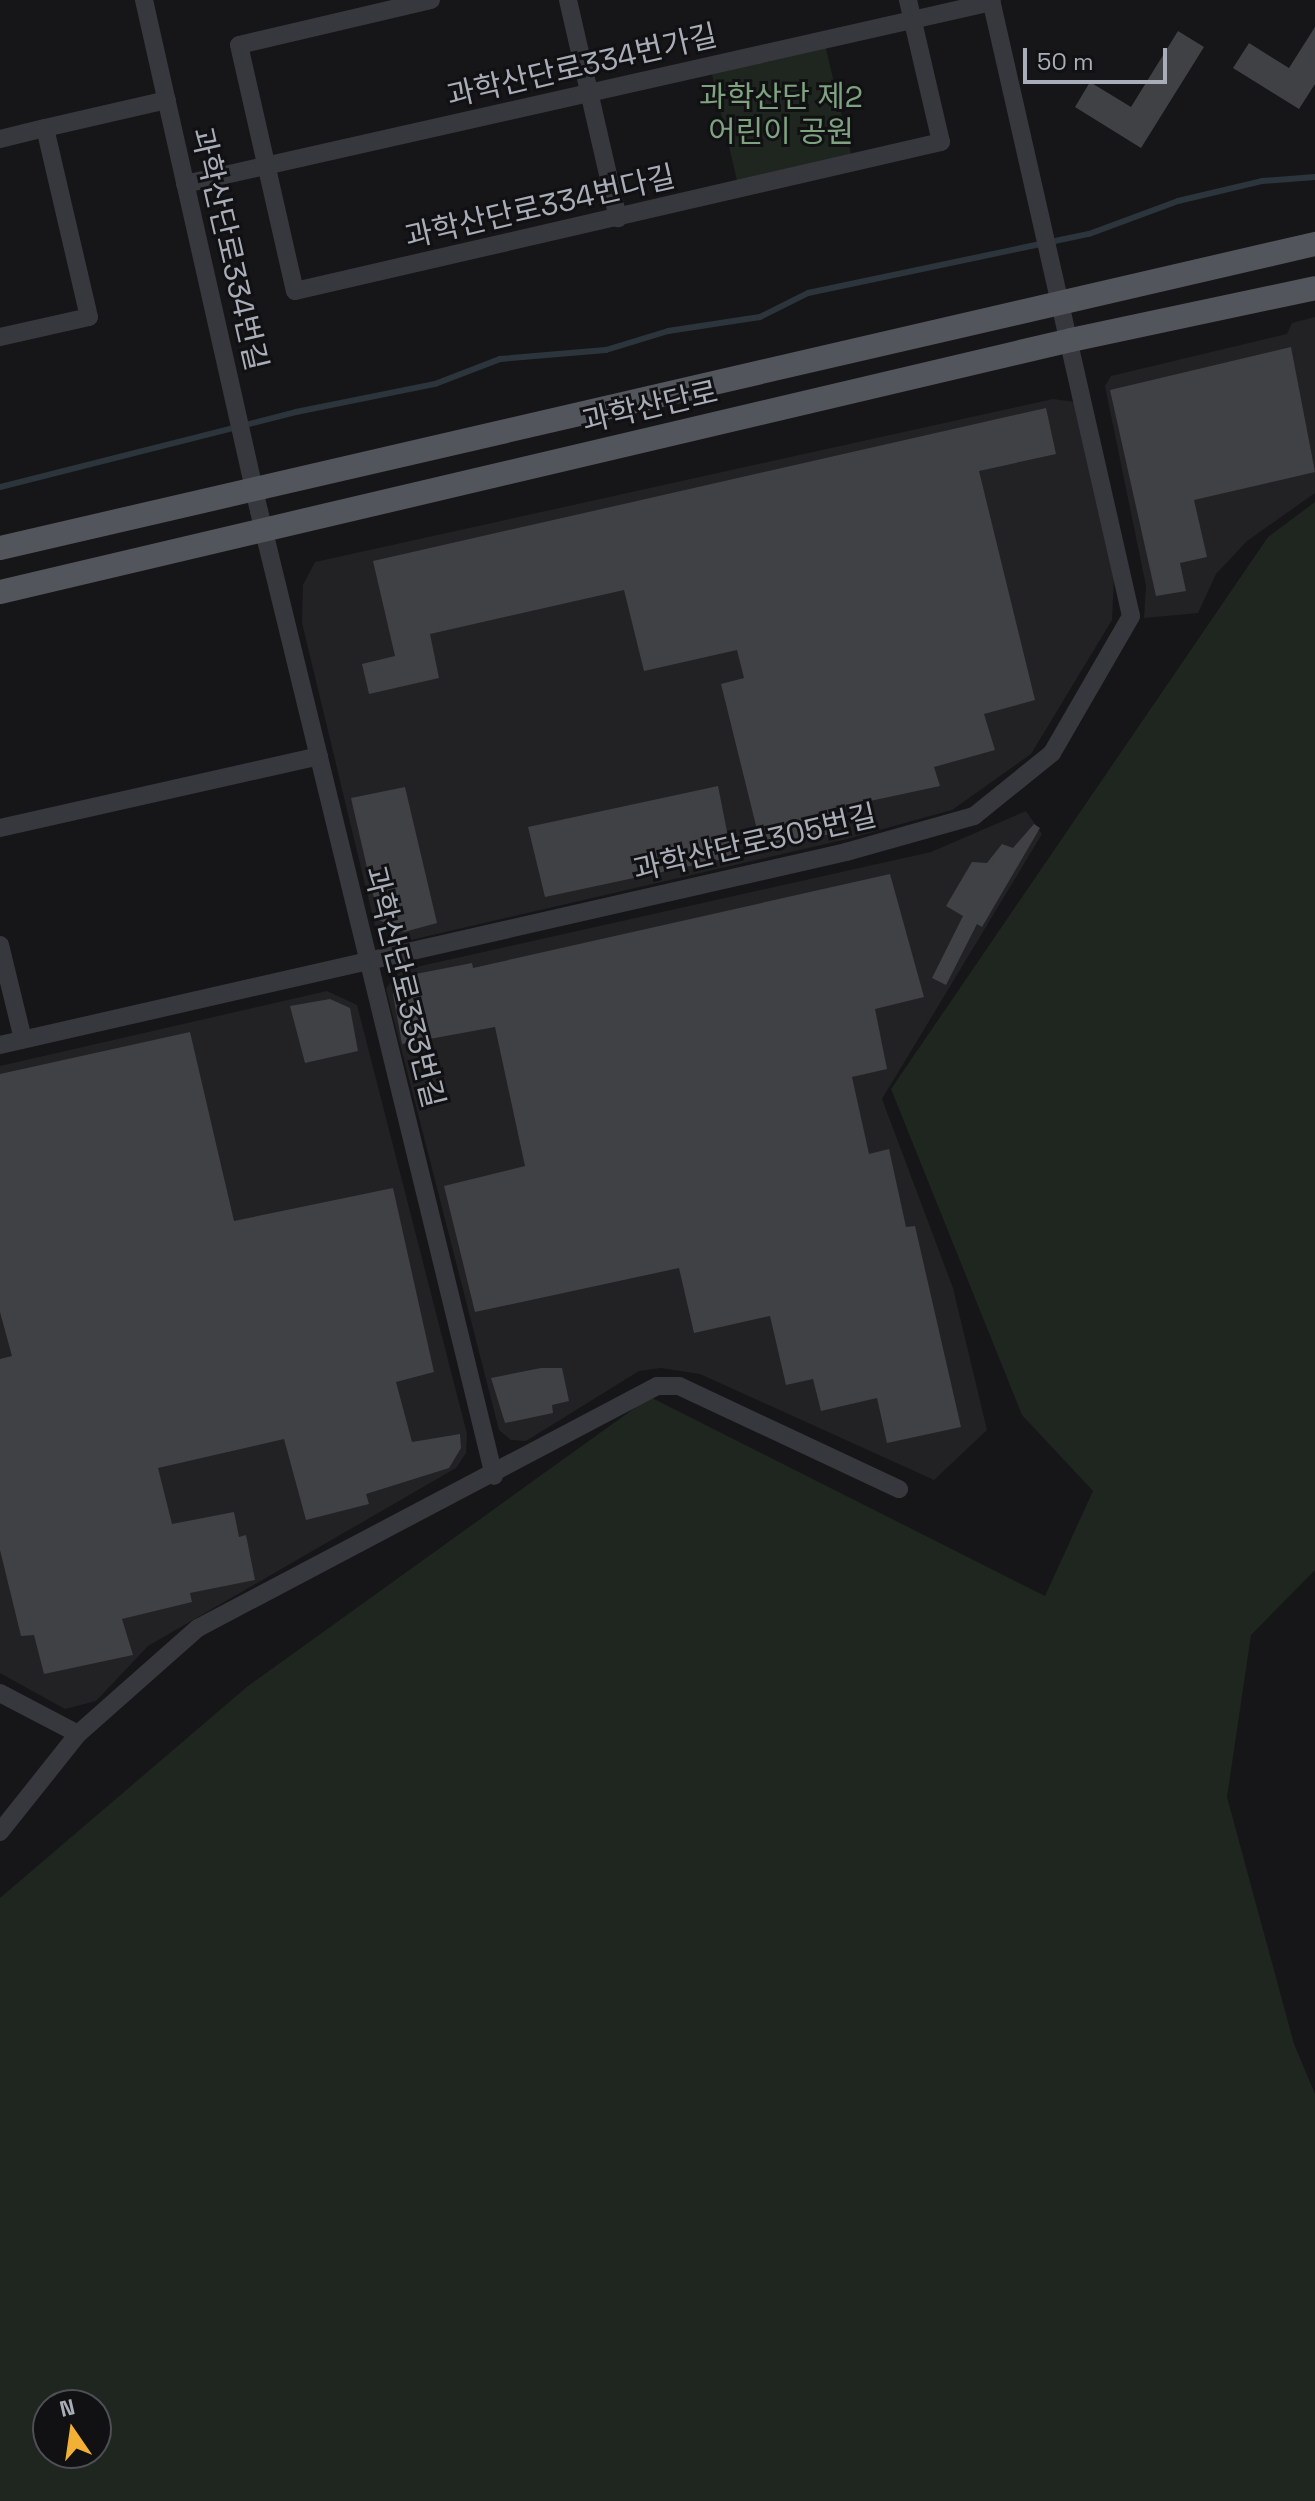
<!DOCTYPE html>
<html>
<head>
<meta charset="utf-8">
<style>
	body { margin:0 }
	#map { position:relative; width:1315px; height:2501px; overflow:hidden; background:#161618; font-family:"Space Grotesk","Noto Sans KR",sans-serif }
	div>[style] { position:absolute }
	.built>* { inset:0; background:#222225 }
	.green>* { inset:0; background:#1e261f }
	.stream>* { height:6px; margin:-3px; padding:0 3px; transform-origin:3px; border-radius:3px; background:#2c353c }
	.building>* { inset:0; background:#404145 }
	.minor>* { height:18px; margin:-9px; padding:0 9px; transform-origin:9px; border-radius:9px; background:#37383d }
	.major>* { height:24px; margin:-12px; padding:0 12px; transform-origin:12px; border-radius:12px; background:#53555c }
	span { translate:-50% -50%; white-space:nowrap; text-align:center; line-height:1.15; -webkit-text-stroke:6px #111113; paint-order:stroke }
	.street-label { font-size:30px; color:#a8adb8 }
	.park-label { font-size:30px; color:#7fa381 }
	.north { position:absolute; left:32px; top:2389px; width:80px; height:80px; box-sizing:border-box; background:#111113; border:2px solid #4d4f55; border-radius:50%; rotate:347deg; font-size:22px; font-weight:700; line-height:32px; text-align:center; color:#a8adb8 }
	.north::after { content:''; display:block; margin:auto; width:28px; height:36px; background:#f2b134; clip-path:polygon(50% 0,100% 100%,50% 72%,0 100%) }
	.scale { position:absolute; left:1023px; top:48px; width:144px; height:36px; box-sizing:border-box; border:4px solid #a8adb8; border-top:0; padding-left:10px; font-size:24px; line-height:28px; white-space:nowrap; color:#a8adb8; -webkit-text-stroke:6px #111113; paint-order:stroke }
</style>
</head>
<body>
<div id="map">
	<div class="built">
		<div style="clip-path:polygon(1315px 317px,1315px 493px,1247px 541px,1216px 574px,1198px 613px,1144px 618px,1146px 586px,1105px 386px,1111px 376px,1287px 334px,1292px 323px)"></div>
		<div style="clip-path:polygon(1053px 399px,1075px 402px,1114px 578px,1112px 620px,1031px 754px,952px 810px,847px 839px,411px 940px,375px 926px,302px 623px,303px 585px,315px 562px)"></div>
		<div style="clip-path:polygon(1026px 811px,1042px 834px,882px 1099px,953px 1288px,987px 1430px,934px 1480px,700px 1374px,661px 1368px,639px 1371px,526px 1441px,511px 1440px,499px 1430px,386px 989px,395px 976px,403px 970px,931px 852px)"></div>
		<div style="clip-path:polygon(327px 991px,357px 1005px,467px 1434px,466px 1453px,456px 1468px,148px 1646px,96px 1701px,65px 1709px,0 1673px,0 1066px)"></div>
	</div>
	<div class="green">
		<div style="clip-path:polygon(824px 40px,853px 163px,739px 189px,710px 66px)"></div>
		<div style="clip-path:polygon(evenodd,1315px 502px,1315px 1570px,1251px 1635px,1227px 1797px,1294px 2044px,1315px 2094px,1315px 2501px,0 2501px,0 1898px,248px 1686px,650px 1397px,1045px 1596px,1093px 1491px,1022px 1415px,891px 1089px,1268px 537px,1315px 502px,48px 2405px,96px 2405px,96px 2453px,48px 2453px,48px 2405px)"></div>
	</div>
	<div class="stream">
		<div style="left:0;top:487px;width:305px;rotate:-14.2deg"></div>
		<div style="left:296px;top:412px;width:142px;rotate:-11.4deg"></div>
		<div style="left:435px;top:384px;width:70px;rotate:-21deg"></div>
		<div style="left:500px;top:359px;width:106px;rotate:-4.9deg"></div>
		<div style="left:606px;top:350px;width:65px;rotate:-17deg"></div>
		<div style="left:668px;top:331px;width:93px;rotate:-8.7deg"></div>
		<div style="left:760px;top:317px;width:54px;rotate:-26.6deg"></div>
		<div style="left:808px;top:293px;width:287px;rotate:-11.9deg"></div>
		<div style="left:1089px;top:234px;width:95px;rotate:-20.3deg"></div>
		<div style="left:1178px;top:201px;width:86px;rotate:-13.4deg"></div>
		<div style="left:1262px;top:181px;width:53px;rotate:-4.3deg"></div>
	</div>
	<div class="building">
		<div style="clip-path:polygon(1315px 27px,1315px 84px,1299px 109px,1233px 68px,1249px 43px,1289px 68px)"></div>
		<div style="clip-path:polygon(1178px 31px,1204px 47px,1141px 148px,1075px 107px,1090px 82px,1131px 107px)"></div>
		<div style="clip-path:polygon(1291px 347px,1315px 472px,1194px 500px,1207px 557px,1180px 563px,1186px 591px,1156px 596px,1110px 390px)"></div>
		<div style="clip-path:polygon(1046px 408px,1056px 454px,979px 471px,1035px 700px,984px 714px,995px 750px,934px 767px,940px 786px,828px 810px,834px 833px,762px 850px,721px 684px,744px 678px,737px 650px,644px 671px,624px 590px,430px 634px,439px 678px,369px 694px,362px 664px,395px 656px,373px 561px)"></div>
		<div style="clip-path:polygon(718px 786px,732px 857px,545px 897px,528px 827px)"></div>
		<div style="clip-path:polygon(405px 787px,437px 923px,404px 932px,379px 920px,351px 798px)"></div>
		<div style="clip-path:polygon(1034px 824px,1040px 828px,982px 927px,977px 924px,946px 985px,932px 978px,963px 916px,946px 906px,972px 862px,987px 863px,1002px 844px,1013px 848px)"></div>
		<div style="clip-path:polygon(890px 874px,924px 997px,875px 1009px,887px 1069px,852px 1077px,869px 1154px,889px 1149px,906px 1227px,915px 1226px,961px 1427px,887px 1443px,877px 1398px,821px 1411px,813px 1379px,786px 1385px,770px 1316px,694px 1333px,679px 1268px,475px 1312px,444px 1186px,525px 1166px,495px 1027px,402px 1044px,393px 994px,400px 977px,472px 963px,473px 968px)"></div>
		<div style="clip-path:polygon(330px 999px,350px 1008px,358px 1051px,305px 1063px,290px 1006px)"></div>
		<div style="clip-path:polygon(190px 1032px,234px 1221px,393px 1188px,434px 1372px,396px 1382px,412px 1442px,460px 1434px,461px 1448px,449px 1468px,366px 1494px,369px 1504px,306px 1520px,284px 1439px,158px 1468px,172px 1524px,234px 1512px,239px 1537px,246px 1535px,255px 1580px,190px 1593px,192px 1602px,122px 1619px,133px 1655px,44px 1674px,34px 1635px,21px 1636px,0 1550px,0 1359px,12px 1356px,0 1312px,0 1074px)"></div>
		<div style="clip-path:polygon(541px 1368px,562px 1368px,569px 1401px,552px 1405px,553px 1413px,505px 1423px,491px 1378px)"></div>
	</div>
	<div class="minor">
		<div style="left:144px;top:0;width:524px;rotate:77.32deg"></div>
		<div style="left:259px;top:511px;width:993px;rotate:76.31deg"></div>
		<div style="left:431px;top:0;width:197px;rotate:166.8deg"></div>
		<div style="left:239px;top:45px;width:252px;rotate:77.2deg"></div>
		<div style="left:295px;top:291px;width:663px;rotate:-12.99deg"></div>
		<div style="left:941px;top:142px;width:146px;rotate:-103.1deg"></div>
		<div style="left:568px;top:0;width:224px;rotate:77.1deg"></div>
		<div style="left:45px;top:128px;width:125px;rotate:-12.9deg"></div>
		<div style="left:0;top:139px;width:46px;rotate:-13.7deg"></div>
		<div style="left:45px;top:128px;width:194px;rotate:76.9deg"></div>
		<div style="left:89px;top:317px;width:91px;rotate:167.3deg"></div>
		<div style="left:185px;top:184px;width:827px;rotate:-12.71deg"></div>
		<div style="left:0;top:828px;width:327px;rotate:-12.7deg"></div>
		<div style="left:0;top:945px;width:97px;rotate:76.3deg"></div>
		<div style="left:0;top:1045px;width:868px;rotate:-12.85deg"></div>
		<div style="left:846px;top:852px;width:133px;rotate:-15.7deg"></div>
		<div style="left:974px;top:816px;width:100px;rotate:-38.9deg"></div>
		<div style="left:1052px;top:753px;width:158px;rotate:-60deg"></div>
		<div style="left:1131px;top:616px;width:632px;rotate:-102.8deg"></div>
		<div style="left:0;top:1693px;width:88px;rotate:27.7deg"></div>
		<div style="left:0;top:1832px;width:125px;rotate:-51.5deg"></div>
		<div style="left:78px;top:1734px;width:160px;rotate:-41.5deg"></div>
		<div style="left:198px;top:1628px;width:519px;rotate:-27.8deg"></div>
		<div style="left:657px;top:1386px;width:22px"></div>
		<div style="left:679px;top:1386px;width:243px;rotate:25.1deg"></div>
	</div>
	<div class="major">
		<div style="left:0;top:548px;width:1350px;rotate:-13.02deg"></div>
		<div style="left:0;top:592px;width:1100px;rotate:-13.24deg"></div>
		<div style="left:1071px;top:340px;width:249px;rotate:-12deg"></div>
	</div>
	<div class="street-label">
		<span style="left:582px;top:66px;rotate:-13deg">과학산단로334번가길</span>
		<span style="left:540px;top:207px;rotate:-13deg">과학산단로334번다길</span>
		<span style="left:229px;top:249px;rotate:77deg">과학산단로334번길</span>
		<span style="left:650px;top:407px;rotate:-13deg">과학산단로</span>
		<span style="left:755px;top:843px;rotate:-13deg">과학산단로305번길</span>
		<span style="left:404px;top:987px;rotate:76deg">과학산단로333번길</span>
	</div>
	<div class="park-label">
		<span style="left:781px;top:114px">과학산단 제2<br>어린이 공원</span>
	</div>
	<div class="north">N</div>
	<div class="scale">50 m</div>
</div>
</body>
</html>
